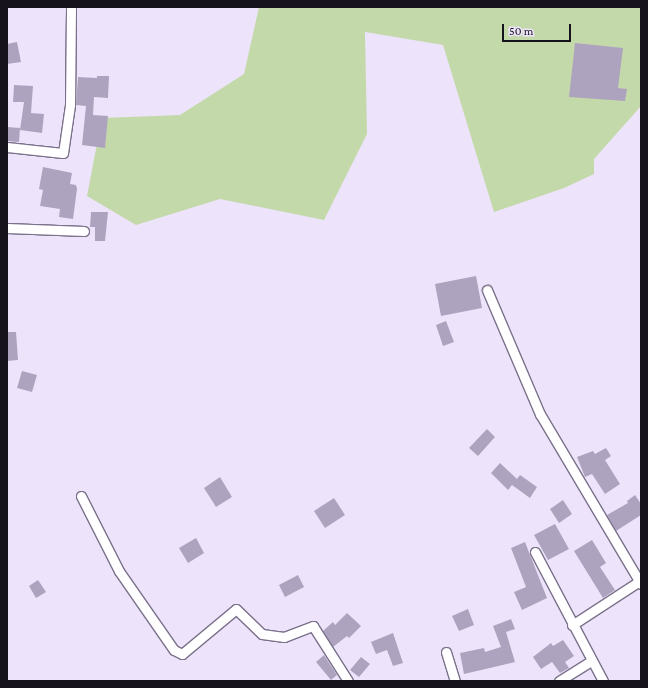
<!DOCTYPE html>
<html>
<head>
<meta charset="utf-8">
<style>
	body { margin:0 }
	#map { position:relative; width:648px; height:688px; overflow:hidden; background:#ede4fb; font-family:"Crimson Pro",serif }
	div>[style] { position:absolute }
	.green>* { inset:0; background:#c3d9a9 }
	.building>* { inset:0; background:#aea3bf }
	.roads { filter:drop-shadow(1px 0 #7b718b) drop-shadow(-1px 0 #7b718b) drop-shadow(0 1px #7b718b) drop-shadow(0 -1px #7b718b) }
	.minor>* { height:9px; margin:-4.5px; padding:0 4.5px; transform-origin:4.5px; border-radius:4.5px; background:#fff }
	span { translate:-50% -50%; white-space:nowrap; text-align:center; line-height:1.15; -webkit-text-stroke:4px #ede4fb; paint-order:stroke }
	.frame { position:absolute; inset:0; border:8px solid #17131d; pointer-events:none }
	.scale { position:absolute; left:502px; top:24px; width:69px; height:18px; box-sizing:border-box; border:2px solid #17131d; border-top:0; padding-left:5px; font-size:12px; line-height:14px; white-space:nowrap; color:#17131d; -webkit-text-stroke:3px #ede4fb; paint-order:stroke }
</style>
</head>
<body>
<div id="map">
	<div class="green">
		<div style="clip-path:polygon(259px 7px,641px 7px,641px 106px,594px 159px,594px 174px,564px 188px,494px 212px,443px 45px,365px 32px,367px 134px,324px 220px,220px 199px,136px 225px,87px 196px,102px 118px,180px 115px,244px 74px)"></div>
	</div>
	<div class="building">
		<div style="clip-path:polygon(17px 42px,21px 62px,7px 64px,7px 44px)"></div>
		<div style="clip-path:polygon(575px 43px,623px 48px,618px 88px,627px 89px,625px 101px,569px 97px)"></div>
		<div style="clip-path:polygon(97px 76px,109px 76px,108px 98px,94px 97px,93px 115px,108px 116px,105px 148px,82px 145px,86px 106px,76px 105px,78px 77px,97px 78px)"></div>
		<div style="clip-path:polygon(14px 85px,33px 86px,31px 113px,44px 114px,42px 133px,20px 130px,24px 102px,13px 102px)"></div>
		<div style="clip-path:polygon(7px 127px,20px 128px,19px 142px,7px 141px)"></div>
		<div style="clip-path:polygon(43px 167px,72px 173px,70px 184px,76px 185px,77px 189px,73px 219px,59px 217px,60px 209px,40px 206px,43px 190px,39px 189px)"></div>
		<div style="clip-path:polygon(91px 212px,108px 212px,105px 241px,95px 241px,95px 227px,90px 227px)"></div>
		<div style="clip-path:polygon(476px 276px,482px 308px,441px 316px,435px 284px)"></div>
		<div style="clip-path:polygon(446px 321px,454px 342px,443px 346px,436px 325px)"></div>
		<div style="clip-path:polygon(7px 332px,16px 332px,18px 360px,7px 361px)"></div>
		<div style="clip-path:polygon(22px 371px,37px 375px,32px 392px,17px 388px)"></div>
		<div style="clip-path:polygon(487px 429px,495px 437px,478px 456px,469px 448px)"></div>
		<div style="clip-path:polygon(606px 448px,611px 456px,605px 460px,620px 484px,605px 494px,592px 474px,585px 477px,577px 457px,593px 451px,595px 454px)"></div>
		<div style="clip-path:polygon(500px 463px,517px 479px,520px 475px,537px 487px,530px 498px,512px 485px,508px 490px,491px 473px)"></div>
		<div style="clip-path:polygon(220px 477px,232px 497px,216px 507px,204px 488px)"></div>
		<div style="clip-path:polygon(635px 495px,641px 504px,641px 515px,616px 531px,607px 515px,628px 503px,627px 501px)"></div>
		<div style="clip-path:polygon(334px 498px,345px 515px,325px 528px,314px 511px)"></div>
		<div style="clip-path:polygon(563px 500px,572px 514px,559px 523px,550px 509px)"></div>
		<div style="clip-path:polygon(555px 524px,569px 549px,548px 560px,534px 535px)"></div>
		<div style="clip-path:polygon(196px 538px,204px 553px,188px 563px,179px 548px)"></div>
		<div style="clip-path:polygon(592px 540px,606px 563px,600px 567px,615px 590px,603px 598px,574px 551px)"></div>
		<div style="clip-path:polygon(525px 542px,547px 598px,522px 610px,514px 592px,526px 587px,511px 548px)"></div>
		<div style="clip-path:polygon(298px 575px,304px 587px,285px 597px,279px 585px)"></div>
		<div style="clip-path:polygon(38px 580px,46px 592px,36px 598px,29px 586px)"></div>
		<div style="clip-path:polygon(468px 609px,474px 625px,459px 631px,452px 616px)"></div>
		<div style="clip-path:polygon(347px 613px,361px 626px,349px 638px,347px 636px,333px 647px,323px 631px,333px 622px,335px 625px)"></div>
		<div style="clip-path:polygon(511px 619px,515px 629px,506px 632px,515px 662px,464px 674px,460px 653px,484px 648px,485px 652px,501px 647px,493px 626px)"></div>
		<div style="clip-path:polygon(393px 633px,403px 663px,393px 666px,387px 650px,376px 654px,371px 642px)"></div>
		<div style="clip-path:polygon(563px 640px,574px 656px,565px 662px,569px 668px,560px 673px,552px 662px,541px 669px,533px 657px,551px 643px,553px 646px)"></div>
		<div style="clip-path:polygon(324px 655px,337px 675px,331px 680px,316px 662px)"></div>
		<div style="clip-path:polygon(361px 657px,370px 664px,359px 677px,350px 670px)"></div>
	</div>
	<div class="roads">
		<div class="minor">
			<div style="left:7px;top:147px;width:56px;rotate:6.1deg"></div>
			<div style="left:63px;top:153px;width:49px;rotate:-81.7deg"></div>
			<div style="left:70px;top:105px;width:98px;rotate:-89.4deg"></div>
			<div style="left:7px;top:228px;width:77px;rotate:2.2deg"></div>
			<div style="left:487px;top:290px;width:135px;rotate:66.9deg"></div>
			<div style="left:540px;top:414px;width:198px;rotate:59.3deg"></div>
			<div style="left:81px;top:496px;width:84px;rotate:63.1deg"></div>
			<div style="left:119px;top:571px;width:96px;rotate:55.2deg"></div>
			<div style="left:174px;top:650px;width:9px;rotate:27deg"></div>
			<div style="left:182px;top:654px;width:70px;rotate:-39.8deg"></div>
			<div style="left:236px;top:609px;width:36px;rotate:44deg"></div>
			<div style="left:262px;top:634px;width:22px;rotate:8deg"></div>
			<div style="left:284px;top:637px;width:31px;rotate:-21deg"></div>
			<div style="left:313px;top:626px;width:65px;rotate:57.5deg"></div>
			<div style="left:535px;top:552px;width:146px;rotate:62.2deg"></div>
			<div style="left:572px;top:625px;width:82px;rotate:-33.1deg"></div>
			<div style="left:446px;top:652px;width:30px;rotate:73deg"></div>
			<div style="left:559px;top:681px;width:38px;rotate:-32deg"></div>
		</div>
	</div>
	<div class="frame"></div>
	<div class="scale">50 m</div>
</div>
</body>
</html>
